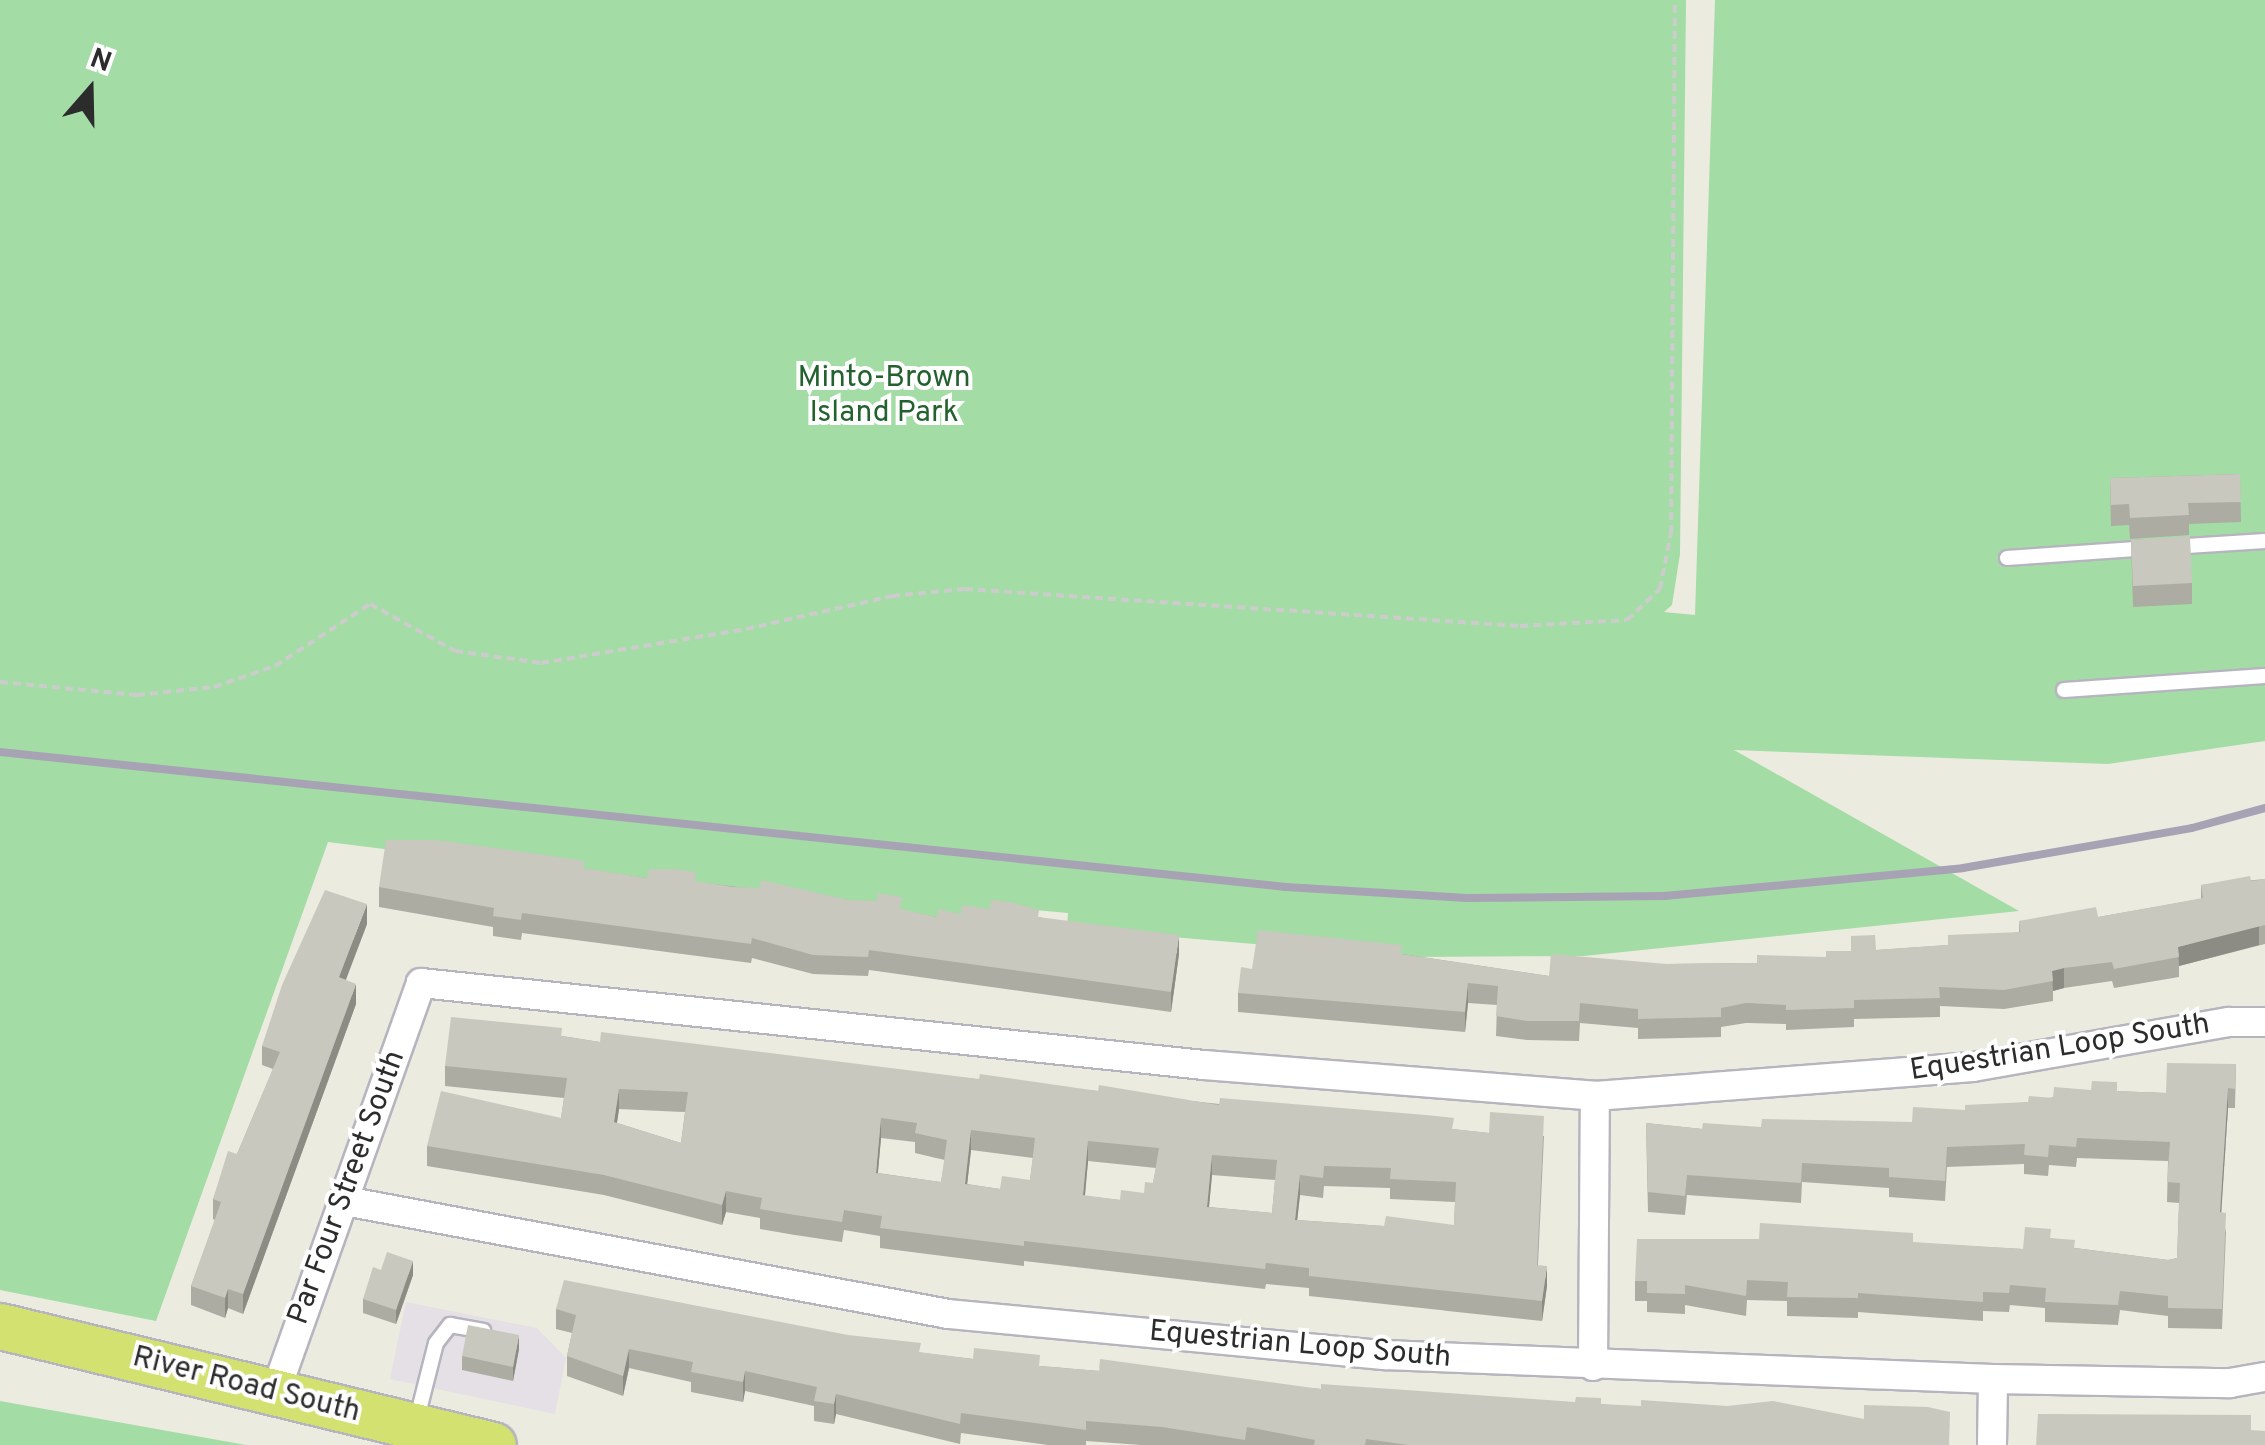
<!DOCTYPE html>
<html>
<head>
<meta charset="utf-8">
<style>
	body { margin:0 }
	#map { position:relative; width:2265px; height:1445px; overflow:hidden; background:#ecebe0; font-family:Overpass,sans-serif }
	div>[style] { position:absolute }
	.industrial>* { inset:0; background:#e4e0e6 }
	.green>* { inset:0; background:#a3dca5 }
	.path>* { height:4px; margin-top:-2px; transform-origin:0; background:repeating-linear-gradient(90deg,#ccc 0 8px,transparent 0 13px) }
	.roads { filter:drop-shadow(2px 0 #b6b4be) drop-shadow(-2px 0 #b6b4be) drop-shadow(0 2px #b6b4be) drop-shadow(0 -2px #b6b4be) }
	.service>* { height:14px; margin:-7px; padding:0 7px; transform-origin:7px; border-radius:7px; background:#fff }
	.minor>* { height:28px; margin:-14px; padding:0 14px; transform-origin:14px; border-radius:14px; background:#fff }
	.primary>* { height:45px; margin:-22.5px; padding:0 22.5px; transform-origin:22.5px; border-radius:22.5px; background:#d2e170 }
	.rail>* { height:8px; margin:-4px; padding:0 4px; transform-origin:4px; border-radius:4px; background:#a7a3b4 }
	.wall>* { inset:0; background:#acaca3 }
	.shaded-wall>* { inset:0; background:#8c8c85 }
	.building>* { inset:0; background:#c8c8be }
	span { translate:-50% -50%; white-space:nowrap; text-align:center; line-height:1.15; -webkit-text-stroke:8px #fff; paint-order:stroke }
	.park-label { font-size:30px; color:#23622e }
	.street-label { font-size:30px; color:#2c2c2c }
	.north { position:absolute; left:40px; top:40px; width:100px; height:100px; -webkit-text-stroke:8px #fff; paint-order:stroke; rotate:20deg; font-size:28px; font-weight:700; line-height:40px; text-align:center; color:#2c2c2c }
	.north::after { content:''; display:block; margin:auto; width:35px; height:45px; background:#2c2c2c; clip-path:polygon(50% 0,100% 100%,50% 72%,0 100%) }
</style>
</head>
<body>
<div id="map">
	<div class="industrial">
		<div style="clip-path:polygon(406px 1302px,537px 1328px,566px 1358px,555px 1414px,390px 1379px)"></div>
	</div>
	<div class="green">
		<div style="clip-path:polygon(0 0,1686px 0,1680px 554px,1672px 605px,1664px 612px,1695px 615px,1715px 0,2265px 0,2265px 741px,2108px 764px,1734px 750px,2019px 911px,1584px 956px,1406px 957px,1067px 928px,1068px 913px,1014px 908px,958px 921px,328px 842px,156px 1321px,0 1290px)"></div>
		<div style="clip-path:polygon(0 1401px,246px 1445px,0 1445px)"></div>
	</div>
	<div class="path">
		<div style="left:0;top:682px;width:138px;rotate:5.4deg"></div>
		<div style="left:137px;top:695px;width:77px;rotate:-5.9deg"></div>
		<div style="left:214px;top:687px;width:65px;rotate:-19deg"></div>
		<div style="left:275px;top:666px;width:113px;rotate:-33.1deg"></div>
		<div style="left:370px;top:604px;width:97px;rotate:28.9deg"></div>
		<div style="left:455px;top:651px;width:87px;rotate:7.9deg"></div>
		<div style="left:541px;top:663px;width:208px;rotate:-9.4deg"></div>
		<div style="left:746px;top:629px;width:150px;rotate:-12.7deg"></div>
		<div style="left:892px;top:596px;width:73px;rotate:-5.5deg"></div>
		<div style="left:965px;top:589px;width:556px;rotate:3.81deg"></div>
		<div style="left:1520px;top:626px;width:107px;rotate:-3.2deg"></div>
		<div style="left:1627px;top:620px;width:45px;rotate:-43.2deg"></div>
		<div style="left:1660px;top:589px;width:57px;rotate:-78.9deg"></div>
		<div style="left:1671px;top:533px;width:533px;rotate:-89.57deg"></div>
	</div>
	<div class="roads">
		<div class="service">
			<div style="left:2171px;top:547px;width:94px;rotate:-3.7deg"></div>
			<div style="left:2007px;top:558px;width:143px;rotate:-4deg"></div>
			<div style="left:2064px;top:690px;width:201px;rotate:-4deg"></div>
			<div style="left:416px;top:1422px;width:81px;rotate:-75.8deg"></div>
			<div style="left:436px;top:1343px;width:23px;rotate:-52deg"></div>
			<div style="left:450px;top:1325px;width:34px;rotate:10deg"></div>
		</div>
		<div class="minor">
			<div style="left:345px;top:1201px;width:613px;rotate:10.61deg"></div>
			<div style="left:948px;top:1314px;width:439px;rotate:5.4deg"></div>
			<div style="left:1385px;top:1355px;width:608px;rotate:2.26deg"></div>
			<div style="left:1993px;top:1379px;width:237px;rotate:1deg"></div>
			<div style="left:2230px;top:1383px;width:36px;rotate:-10deg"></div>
			<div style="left:1593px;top:1366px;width:270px;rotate:-89.6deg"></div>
			<div style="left:275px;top:1393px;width:435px;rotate:-70.4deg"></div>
			<div style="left:421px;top:983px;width:787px;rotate:5.98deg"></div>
			<div style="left:1204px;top:1065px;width:392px;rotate:4.5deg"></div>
			<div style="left:1595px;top:1096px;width:379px;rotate:-4.4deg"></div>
			<div style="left:1973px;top:1067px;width:260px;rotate:-10deg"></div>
			<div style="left:2229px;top:1022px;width:36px"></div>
			<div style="left:1992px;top:1445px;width:66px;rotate:-89.1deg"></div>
		</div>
		<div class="primary">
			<div style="left:0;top:1326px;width:507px;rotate:13.57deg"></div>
		</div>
	</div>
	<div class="rail">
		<div style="left:0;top:752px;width:1293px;rotate:5.99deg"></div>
		<div style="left:1286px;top:887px;width:181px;rotate:3.5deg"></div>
		<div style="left:1467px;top:898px;width:197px;rotate:-0.6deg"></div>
		<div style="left:1664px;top:896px;width:300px;rotate:-5.3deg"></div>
		<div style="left:1963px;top:868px;width:232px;rotate:-9.9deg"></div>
		<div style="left:2192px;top:828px;width:76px;rotate:-15.3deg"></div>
	</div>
	<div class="wall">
		<div style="clip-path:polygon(2240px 474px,2241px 522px,2189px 524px,2189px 535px,2130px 539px,2129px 525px,2111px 526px,2110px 478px)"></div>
		<div style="clip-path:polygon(2131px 540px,2192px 583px,2192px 604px,2133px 607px)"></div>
		<div style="clip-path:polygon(584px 869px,647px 878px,696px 882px,849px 900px,937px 917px,961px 914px,1039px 917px,1179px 954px,1171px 1012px,869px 970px,868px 976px,813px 974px,752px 958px,751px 963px,522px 933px,521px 940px,493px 936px,493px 927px,379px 907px,379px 887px)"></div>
		<div style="clip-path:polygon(2265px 879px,2265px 944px,2179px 966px,2179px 977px,2114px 988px,2112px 981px,2064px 988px,2053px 991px,2053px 1001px,2004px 1009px,1940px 1006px,1940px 1017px,1854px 1019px,1854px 1027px,1786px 1030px,1786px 1024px,1746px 1023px,1721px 1027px,1721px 1037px,1638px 1039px,1638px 1028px,1580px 1023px,1579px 1041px,1527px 1040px,1496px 1036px,1497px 1005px,1468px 1003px,1465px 1032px,1238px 1012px,1238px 993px,1252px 969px,1402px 954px,1549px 976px,1667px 964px,1757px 963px,1826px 957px,1876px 950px,1948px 945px,2019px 932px,2019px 921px,2098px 917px,2201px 899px,2201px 885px)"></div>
		<div style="clip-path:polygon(367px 924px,346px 980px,356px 1004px,243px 1314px,228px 1308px,225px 1318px,191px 1305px,191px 1286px,215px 1220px,213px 1219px,213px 1199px,237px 1154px,273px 1069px,262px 1065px,262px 1046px)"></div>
		<div style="clip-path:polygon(evenodd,562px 1036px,600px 1042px,1098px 1091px,1489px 1133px,1544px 1136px,1538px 1265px,1547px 1286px,1542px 1321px,1309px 1296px,1309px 1288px,1266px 1284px,1265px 1289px,1024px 1261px,1024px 1266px,880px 1248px,880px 1236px,844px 1230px,842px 1242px,795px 1235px,760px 1229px,760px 1218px,726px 1212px,722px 1225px,604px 1195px,427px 1166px,427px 1146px,561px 1118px,564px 1098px,445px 1086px,445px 1066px,562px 1036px,619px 1109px,685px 1112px,681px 1143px,617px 1123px,619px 1109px,562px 1036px,881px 1138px,915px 1142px,915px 1153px,945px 1160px,941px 1182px,878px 1173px,881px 1138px,562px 1036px,971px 1150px,1033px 1158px,1030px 1180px,1000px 1189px,967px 1184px,971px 1150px,562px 1036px,1088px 1161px,1156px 1168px,1153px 1183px,1144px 1193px,1120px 1200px,1085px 1196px,1088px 1161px,562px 1036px,1212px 1175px,1275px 1180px,1272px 1213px,1209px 1207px,1212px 1175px,562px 1036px,1324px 1186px,1390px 1188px,1390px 1199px,1455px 1202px,1454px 1225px,1384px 1226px,1297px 1220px,1300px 1195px,1323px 1198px,1324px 1186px)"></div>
		<div style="clip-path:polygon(2236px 1064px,2235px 1108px,2228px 1108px,2221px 1212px,2226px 1232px,2222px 1329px,2168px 1328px,2168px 1316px,2120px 1310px,2118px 1325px,2045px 1322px,2045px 1308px,2010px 1305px,2009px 1312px,1983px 1311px,1983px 1321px,1858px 1312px,1858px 1318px,1787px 1316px,1787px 1301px,1747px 1300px,1746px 1316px,1685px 1305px,1685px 1314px,1647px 1312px,1647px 1301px,1635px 1301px,1635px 1281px,1913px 1243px,2023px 1249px,2051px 1238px,2075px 1248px,2168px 1260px,2177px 1258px,2179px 1203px,2167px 1202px,2168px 1161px,2077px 1158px,2076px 1167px,2049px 1165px,2048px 1176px,2024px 1174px,2024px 1164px,1947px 1167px,1945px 1201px,1889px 1197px,1889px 1188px,1802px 1182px,1801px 1203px,1687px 1195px,1685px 1215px,1648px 1212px,1646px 1123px,1702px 1129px,1912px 1122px,1965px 1110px,2028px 1102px,2091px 1090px,2166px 1093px)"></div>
		<div style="clip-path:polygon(381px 1270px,413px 1275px,396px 1324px,363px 1313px,363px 1299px)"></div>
		<div style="clip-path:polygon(556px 1309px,973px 1359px,1040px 1366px,1321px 1389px,1601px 1404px,1950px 1445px,1141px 1445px,1086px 1441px,1086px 1445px,1048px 1445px,961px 1433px,960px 1444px,836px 1414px,834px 1424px,814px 1421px,814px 1406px,745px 1391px,743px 1402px,691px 1392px,691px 1382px,629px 1368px,623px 1396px,567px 1376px,567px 1356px,572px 1333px,556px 1329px)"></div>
		<div style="clip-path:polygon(519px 1349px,513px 1381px,462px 1370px,462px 1356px)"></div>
	</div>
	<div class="shaded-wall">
		<div style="clip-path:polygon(367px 904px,367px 924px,339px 997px,339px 977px)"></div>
		<div style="clip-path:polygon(2259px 925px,2259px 945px,2179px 966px,2178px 947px)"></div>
		<div style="clip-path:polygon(1179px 935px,1179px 954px,1171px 1012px,1171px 992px)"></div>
		<div style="clip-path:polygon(2064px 968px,2064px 988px,2053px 991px,2052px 971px)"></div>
		<div style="clip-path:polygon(1468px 983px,1468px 1003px,1465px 1032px,1465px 1012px)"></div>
		<div style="clip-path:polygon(356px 984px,356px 1004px,243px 1314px,243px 1294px)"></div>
		<div style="clip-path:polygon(2228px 1088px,2228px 1108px,2220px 1232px,2220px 1212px)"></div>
		<div style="clip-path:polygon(619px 1089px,619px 1109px,614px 1142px,614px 1122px)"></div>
		<div style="clip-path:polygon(881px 1118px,881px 1138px,876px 1193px,876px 1173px)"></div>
		<div style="clip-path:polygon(971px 1130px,971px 1150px,965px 1204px,965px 1184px)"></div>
		<div style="clip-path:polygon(1088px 1141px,1088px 1161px,1083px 1215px,1083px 1195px)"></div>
		<div style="clip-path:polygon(1212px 1155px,1212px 1175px,1207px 1227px,1207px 1207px)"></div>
		<div style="clip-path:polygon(1300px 1175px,1300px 1195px,1295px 1240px,1295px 1220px)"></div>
		<div style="clip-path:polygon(726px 1191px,726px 1212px,722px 1225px,722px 1205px)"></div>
		<div style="clip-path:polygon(413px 1261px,413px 1275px,396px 1324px,396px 1310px)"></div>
		<div style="clip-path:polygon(1547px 1266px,1547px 1286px,1542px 1321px,1542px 1301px)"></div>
		<div style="clip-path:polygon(228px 1289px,228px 1308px,225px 1318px,225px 1298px)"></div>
		<div style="clip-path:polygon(519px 1335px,519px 1349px,513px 1381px,513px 1367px)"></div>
		<div style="clip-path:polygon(629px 1349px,629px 1368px,623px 1396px,623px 1376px)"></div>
		<div style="clip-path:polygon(745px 1371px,745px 1391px,743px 1402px,743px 1382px)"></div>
		<div style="clip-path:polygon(836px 1394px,836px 1414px,834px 1424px,834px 1404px)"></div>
	</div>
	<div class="building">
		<div style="clip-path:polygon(2240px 474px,2241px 502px,2188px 503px,2189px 515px,2130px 518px,2129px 504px,2111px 505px,2110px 478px)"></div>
		<div style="clip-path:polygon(2190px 536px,2192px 583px,2133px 586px,2131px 540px)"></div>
		<div style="clip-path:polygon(386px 840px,437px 840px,553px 856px,584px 861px,583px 868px,647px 878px,649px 869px,674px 869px,696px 872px,695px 881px,733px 887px,760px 888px,761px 880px,849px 900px,877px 901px,878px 893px,902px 897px,900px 909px,937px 917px,938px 909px,961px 914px,962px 905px,990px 909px,991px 900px,1010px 902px,1039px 910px,1038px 917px,1179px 935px,1171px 992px,869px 950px,868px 957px,813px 955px,752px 938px,751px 944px,522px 913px,521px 920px,493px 916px,494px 908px,379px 887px)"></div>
		<div style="clip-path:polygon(2250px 876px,2251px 881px,2265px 879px,2265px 925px,2178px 947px,2179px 957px,2114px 969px,2112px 962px,2064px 968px,2052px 971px,2053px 981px,2004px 990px,1939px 987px,1940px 998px,1854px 1000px,1854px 1008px,1786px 1010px,1786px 1005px,1746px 1003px,1721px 1008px,1721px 1017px,1638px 1019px,1638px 1009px,1580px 1003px,1579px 1021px,1527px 1021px,1496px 1016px,1498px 986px,1468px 983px,1465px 1012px,1238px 993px,1241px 967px,1252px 969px,1258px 930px,1402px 945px,1401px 954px,1549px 976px,1551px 954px,1667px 964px,1757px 963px,1757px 955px,1826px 957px,1826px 951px,1851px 951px,1851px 936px,1875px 935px,1876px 950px,1948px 945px,1948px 935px,2020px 932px,2019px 921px,2096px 907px,2098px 917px,2203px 898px,2201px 885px)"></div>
		<div style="clip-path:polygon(325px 890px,367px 904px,339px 977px,356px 984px,243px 1294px,228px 1289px,225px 1298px,191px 1286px,221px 1202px,213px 1199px,228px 1151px,237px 1154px,280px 1052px,262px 1046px,282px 985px)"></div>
		<div style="clip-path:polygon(evenodd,451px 1017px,562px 1028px,561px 1036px,600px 1042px,601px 1032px,979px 1079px,980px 1074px,1098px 1091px,1099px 1085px,1219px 1105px,1220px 1098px,1426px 1115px,1454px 1118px,1452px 1129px,1489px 1133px,1490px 1112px,1544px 1116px,1537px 1265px,1547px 1266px,1542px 1301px,1309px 1276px,1309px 1268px,1266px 1263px,1265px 1269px,1024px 1241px,1024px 1246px,880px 1228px,882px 1216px,844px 1210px,842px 1222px,795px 1215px,760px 1209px,762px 1198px,726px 1191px,722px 1205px,604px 1175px,427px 1146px,441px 1091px,561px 1118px,567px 1078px,445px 1066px,451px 1017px,619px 1089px,688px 1092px,681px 1143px,614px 1122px,619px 1089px,451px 1017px,881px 1118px,917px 1123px,915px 1133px,947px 1140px,941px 1182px,876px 1173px,881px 1118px,451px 1017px,971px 1130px,1035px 1138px,1030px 1180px,1002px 1176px,1000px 1189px,965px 1184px,971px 1130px,451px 1017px,1088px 1141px,1159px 1148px,1153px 1183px,1145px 1182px,1144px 1193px,1121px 1190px,1120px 1200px,1083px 1195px,1088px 1141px,451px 1017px,1212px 1155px,1277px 1160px,1272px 1213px,1207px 1207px,1212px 1155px,451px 1017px,1324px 1166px,1391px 1168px,1390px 1179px,1456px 1182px,1454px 1225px,1386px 1216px,1384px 1226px,1295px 1220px,1300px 1175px,1323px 1178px,1324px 1166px)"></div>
		<div style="clip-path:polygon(2167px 1063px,2236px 1064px,2235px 1089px,2228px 1088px,2220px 1212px,2226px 1213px,2222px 1309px,2168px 1308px,2168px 1296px,2120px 1291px,2118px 1305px,2045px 1302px,2046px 1288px,2010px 1285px,2009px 1293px,1983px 1292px,1983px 1302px,1858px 1293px,1858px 1298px,1787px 1297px,1788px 1282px,1747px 1280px,1746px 1296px,1685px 1285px,1685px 1294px,1647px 1293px,1647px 1281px,1635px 1281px,1637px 1239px,1759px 1239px,1760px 1223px,1913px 1233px,1913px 1242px,2023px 1249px,2025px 1227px,2051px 1229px,2050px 1238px,2075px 1240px,2074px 1248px,2168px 1260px,2177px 1258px,2180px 1183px,2167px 1182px,2170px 1142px,2077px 1138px,2076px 1147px,2049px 1145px,2048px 1157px,2024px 1155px,2025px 1144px,1947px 1147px,1945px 1181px,1889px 1177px,1889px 1168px,1802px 1163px,1801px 1183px,1687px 1175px,1685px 1196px,1648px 1192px,1646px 1123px,1702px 1129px,1703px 1123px,1761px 1127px,1762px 1119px,1912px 1122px,1913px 1107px,1965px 1110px,1965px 1105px,2028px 1102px,2029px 1096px,2053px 1098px,2054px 1087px,2091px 1090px,2092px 1081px,2117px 1082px,2117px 1091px,2166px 1093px)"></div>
		<div style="clip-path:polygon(387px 1252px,413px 1261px,396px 1310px,363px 1299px,373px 1267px,381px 1270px)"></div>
		<div style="clip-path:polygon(564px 1280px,848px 1335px,921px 1343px,919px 1352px,973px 1359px,974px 1348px,1040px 1355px,1039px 1366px,1099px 1371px,1100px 1359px,1321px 1389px,1321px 1384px,1575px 1402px,1576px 1397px,1601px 1398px,1601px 1404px,1641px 1406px,1641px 1400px,1727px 1406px,1773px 1401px,1864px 1419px,1864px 1405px,1928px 1407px,1950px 1412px,1949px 1445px,1408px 1445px,1366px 1439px,1365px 1445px,1314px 1445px,1315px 1440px,1247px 1427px,1245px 1440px,1162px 1427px,1086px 1421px,1086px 1430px,961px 1413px,960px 1424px,836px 1394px,834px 1404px,814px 1401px,817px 1387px,745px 1371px,743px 1382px,691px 1372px,693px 1362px,629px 1349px,623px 1376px,567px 1356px,576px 1315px,556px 1309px)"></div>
		<div style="clip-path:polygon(468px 1325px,519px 1335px,513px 1367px,462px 1356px)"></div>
		<div style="clip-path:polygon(2038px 1414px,2251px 1415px,2251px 1430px,2265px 1431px,2265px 1445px,2036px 1445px)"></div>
	</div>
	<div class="park-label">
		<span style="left:884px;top:396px">Minto-Brown<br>Island Park</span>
	</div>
	<div class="street-label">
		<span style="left:2060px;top:1049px;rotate:-9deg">Equestrian Loop South</span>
		<span style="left:348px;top:1188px;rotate:-70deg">Par Four Street South</span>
		<span style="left:1300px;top:1346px;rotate:5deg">Equestrian Loop South</span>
		<span style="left:246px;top:1386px;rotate:14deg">River Road South</span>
	</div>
	<div class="north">N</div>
</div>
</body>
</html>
